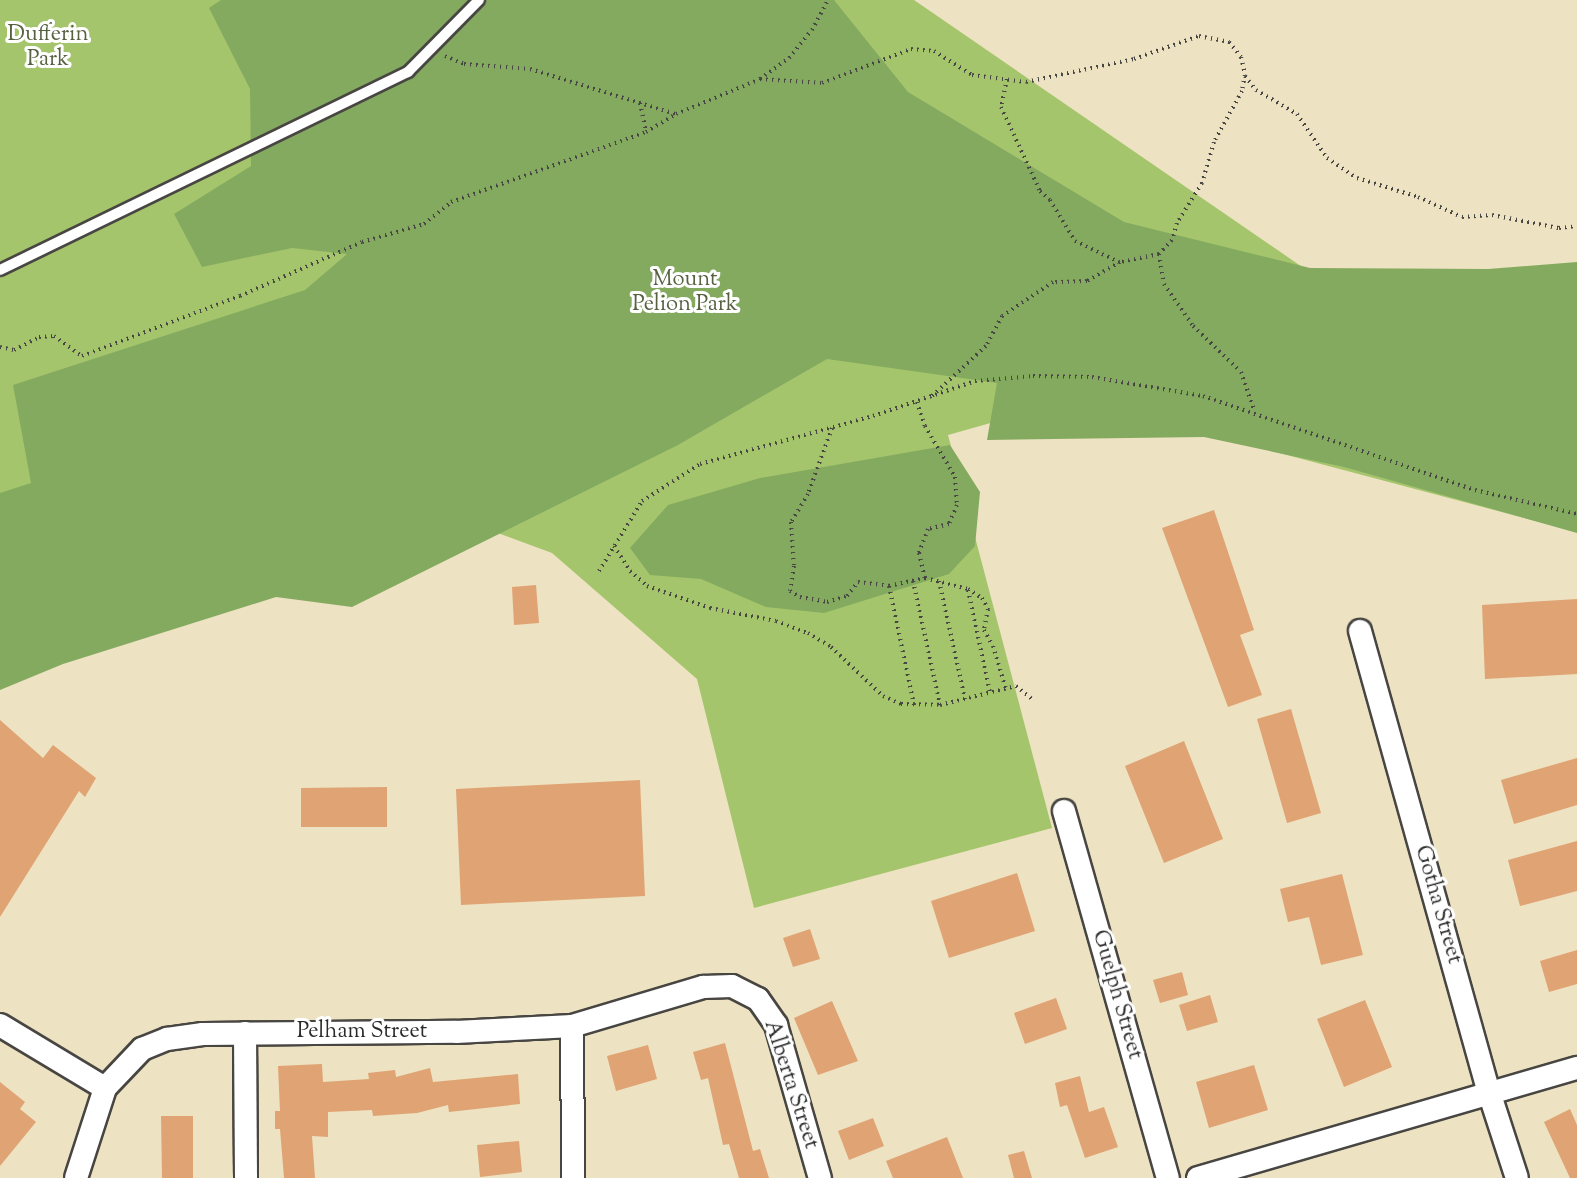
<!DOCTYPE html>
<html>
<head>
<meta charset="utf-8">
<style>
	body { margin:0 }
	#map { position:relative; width:1577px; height:1178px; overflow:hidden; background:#ede2c2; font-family:"Sorts Mill Goudy",serif }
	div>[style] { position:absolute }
	.green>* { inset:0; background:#a5c56d }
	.forest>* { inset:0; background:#84aa60 }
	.building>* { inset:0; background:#e0a373 }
	.path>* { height:4px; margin-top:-2px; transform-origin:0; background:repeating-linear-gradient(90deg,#484642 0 1.5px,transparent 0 6px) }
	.roads { filter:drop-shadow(2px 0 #484642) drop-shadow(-2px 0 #484642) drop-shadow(0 2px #484642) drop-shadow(0 -2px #484642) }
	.service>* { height:10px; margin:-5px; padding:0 5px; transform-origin:5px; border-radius:5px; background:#fff }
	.minor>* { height:22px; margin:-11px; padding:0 11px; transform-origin:11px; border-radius:11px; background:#fff }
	span { translate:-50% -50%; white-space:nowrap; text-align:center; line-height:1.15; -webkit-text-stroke:6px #fff; paint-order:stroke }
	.park-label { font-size:22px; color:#566142 }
	.street-label { font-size:22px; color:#2b2b2b }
</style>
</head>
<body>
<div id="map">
	<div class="green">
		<div style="clip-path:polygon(0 0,914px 0,1577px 456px,1577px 532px,1076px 399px,948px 435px,1052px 828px,754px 908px,697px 679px,552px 553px,347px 477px,0 569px)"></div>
	</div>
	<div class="forest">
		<div style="clip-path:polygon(221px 0,834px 0,908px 92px,1124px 222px,1310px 268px,1488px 269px,1577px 262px,1577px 533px,1344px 467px,1204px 437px,987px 440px,997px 383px,827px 359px,678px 445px,352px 607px,276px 597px,63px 664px,0 690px,0 493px,31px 483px,13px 385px,305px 290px,347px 254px,292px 248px,202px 267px,174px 214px,251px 166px,250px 89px,209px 8px)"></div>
		<div style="clip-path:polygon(950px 445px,980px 492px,975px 546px,949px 574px,824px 613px,766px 607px,701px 579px,650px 575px,630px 548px,668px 505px,760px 478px)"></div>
	</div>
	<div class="building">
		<div style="clip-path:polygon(1214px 510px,1254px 630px,1240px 635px,1262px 695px,1228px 707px,1162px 528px)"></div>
		<div style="clip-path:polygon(536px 585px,539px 623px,514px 625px,512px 587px)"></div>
		<div style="clip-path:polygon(1577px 599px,1577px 674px,1485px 679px,1482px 605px)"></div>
		<div style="clip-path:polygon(1291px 709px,1321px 813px,1287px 823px,1257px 719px)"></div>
		<div style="clip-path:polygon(0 720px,43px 758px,53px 745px,96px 778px,85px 797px,79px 791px,0 917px)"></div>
		<div style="clip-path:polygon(1184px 741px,1223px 839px,1164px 863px,1125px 766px)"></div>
		<div style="clip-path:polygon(1577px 758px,1577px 805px,1514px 824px,1501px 780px)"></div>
		<div style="clip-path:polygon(640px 780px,645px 896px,461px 905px,456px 789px)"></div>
		<div style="clip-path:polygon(387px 787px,387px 827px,301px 827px,301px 788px)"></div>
		<div style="clip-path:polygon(1577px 841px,1577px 891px,1520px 906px,1508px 860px)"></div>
		<div style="clip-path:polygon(1017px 873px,1035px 931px,949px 958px,931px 901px)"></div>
		<div style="clip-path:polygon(1342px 874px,1363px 955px,1321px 965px,1309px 917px,1288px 922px,1280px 889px)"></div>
		<div style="clip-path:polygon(810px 929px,820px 959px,793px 967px,783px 938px)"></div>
		<div style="clip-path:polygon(1577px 950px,1577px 984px,1549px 992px,1540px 961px)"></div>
		<div style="clip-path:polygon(1182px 972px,1188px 995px,1160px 1003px,1153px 980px)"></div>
		<div style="clip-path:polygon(1210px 995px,1218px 1022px,1187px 1031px,1179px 1005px)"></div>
		<div style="clip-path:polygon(1056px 998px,1067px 1029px,1025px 1044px,1014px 1013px)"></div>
		<div style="clip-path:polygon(1365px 1000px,1392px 1067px,1344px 1087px,1317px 1019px)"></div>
		<div style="clip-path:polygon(832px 1001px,858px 1061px,818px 1075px,794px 1018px)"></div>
		<div style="clip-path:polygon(725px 1043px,753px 1151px,760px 1149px,769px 1178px,739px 1178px,729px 1144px,723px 1145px,708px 1078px,701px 1080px,693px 1052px)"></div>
		<div style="clip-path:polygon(648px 1045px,657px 1079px,616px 1091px,607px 1056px)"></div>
		<div style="clip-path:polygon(322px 1064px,323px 1082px,369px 1079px,368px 1073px,395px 1070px,396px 1077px,430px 1068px,433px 1082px,518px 1074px,520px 1104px,449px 1112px,448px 1105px,417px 1113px,373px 1116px,372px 1110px,328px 1112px,328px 1137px,312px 1136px,315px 1178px,284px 1178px,280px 1129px,275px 1129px,275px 1111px,280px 1111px,278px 1066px)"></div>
		<div style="clip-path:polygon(1254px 1065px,1268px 1110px,1209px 1128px,1196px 1082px)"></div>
		<div style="clip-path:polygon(1080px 1076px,1089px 1112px,1104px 1107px,1118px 1147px,1085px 1158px,1067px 1105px,1060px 1107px,1055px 1083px)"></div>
		<div style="clip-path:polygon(0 1082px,25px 1102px,20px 1109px,36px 1122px,0 1166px)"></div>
		<div style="clip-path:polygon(1570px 1109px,1577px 1125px,1577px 1178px,1570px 1178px,1544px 1122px)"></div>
		<div style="clip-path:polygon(161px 1116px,193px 1116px,193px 1178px,162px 1178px)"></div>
		<div style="clip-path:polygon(873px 1118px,884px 1146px,849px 1160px,838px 1131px)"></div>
		<div style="clip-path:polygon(947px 1137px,963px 1178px,893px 1178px,886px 1161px)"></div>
		<div style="clip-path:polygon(519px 1141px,522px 1172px,480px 1177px,477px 1145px)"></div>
		<div style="clip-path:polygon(1024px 1151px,1032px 1178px,1014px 1178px,1008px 1155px)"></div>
	</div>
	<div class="path">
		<div style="left:445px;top:56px;width:21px;rotate:23deg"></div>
		<div style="left:464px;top:64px;width:66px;rotate:4.3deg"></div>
		<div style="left:530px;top:69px;width:152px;rotate:17.2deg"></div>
		<div style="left:1245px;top:76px;width:18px;rotate:52deg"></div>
		<div style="left:1256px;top:90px;width:48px;rotate:30.3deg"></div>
		<div style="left:1297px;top:114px;width:53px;rotate:55.7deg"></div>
		<div style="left:1327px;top:158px;width:36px;rotate:34deg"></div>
		<div style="left:1357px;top:178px;width:64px;rotate:17.3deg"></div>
		<div style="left:1418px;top:197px;width:48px;rotate:24.4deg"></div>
		<div style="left:1462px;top:217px;width:30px;rotate:-4deg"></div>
		<div style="left:1492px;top:215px;width:68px;rotate:11deg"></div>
		<div style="left:1559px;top:228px;width:18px;rotate:-6deg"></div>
		<div style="left:760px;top:79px;width:62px;rotate:3.7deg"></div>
		<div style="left:822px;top:83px;width:95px;rotate:-20.9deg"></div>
		<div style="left:911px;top:49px;width:23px;rotate:5deg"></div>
		<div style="left:934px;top:51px;width:45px;rotate:32.3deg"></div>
		<div style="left:972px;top:75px;width:54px;rotate:7.4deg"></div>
		<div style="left:1026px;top:82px;width:110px;rotate:-12deg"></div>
		<div style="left:1134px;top:59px;width:69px;rotate:-19.5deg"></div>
		<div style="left:1199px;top:36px;width:31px;rotate:11deg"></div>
		<div style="left:1229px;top:42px;width:19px;rotate:51deg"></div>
		<div style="left:1241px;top:57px;width:18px;rotate:77deg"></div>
		<div style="left:1245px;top:75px;width:16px;rotate:101deg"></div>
		<div style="left:1242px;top:91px;width:58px;rotate:118.8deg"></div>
		<div style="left:1214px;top:142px;width:43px;rotate:106.3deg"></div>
		<div style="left:1202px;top:183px;width:47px;rotate:122deg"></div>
		<div style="left:1177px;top:223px;width:18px;rotate:106deg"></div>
		<div style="left:1172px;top:240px;width:19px;rotate:133deg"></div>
		<div style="left:1159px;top:254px;width:40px;rotate:168deg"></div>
		<div style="left:1120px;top:262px;width:38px;rotate:150deg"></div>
		<div style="left:1087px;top:281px;width:34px;rotate:178deg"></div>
		<div style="left:1053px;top:282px;width:61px;rotate:146.3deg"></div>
		<div style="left:1002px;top:316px;width:34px;rotate:118deg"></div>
		<div style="left:986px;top:346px;width:74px;rotate:137.2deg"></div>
		<div style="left:1007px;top:79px;width:29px;rotate:102deg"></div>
		<div style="left:1001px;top:107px;width:93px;rotate:65.1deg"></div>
		<div style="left:1040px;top:191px;width:13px;rotate:42deg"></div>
		<div style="left:1050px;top:200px;width:48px;rotate:58.6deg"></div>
		<div style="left:1075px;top:241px;width:49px;rotate:25.5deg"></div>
		<div style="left:640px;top:103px;width:30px;rotate:78deg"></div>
		<div style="left:1159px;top:254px;width:30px;rotate:81deg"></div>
		<div style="left:1164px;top:284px;width:51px;rotate:55.4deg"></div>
		<div style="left:1193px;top:326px;width:66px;rotate:43.8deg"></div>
		<div style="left:1241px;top:372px;width:40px;rotate:71.1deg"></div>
		<div style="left:0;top:347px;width:14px;rotate:12deg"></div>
		<div style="left:14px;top:350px;width:28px;rotate:-27deg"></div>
		<div style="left:39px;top:337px;width:15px;rotate:-4deg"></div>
		<div style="left:54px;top:336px;width:34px;rotate:36deg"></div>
		<div style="left:82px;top:356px;width:169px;rotate:-20.8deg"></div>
		<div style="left:240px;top:296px;width:133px;rotate:-23.9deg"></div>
		<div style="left:362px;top:242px;width:65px;rotate:-16.2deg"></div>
		<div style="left:424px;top:224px;width:35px;rotate:-39deg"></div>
		<div style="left:451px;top:202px;width:207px;rotate:-19.7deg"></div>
		<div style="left:646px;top:132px;width:35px;rotate:-31deg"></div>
		<div style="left:676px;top:114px;width:91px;rotate:-22.6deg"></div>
		<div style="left:760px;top:79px;width:36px;rotate:-36deg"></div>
		<div style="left:789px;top:58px;width:36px;rotate:-51deg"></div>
		<div style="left:812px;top:30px;width:34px;rotate:-62deg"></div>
		<div style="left:917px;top:402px;width:25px;rotate:72deg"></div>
		<div style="left:925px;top:426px;width:59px;rotate:59.5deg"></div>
		<div style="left:955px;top:477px;width:28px;rotate:86deg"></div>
		<div style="left:957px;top:505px;width:21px;rotate:113deg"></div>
		<div style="left:949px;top:524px;width:22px;rotate:167deg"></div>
		<div style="left:928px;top:529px;width:26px;rotate:111deg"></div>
		<div style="left:919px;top:553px;width:26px;rotate:77deg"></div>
		<div style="left:832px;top:428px;width:70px;rotate:110deg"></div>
		<div style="left:808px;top:494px;width:33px;rotate:121deg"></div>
		<div style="left:791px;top:522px;width:44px;rotate:86.1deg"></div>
		<div style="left:794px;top:566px;width:25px;rotate:99deg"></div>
		<div style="left:790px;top:591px;width:12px;rotate:31deg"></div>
		<div style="left:800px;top:597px;width:27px;rotate:10deg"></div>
		<div style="left:827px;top:602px;width:21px;rotate:-17deg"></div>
		<div style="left:847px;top:596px;width:18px;rotate:-52deg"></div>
		<div style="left:858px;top:582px;width:31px;rotate:7deg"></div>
		<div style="left:889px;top:586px;width:37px;rotate:-13deg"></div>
		<div style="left:925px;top:578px;width:44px;rotate:14.3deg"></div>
		<div style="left:968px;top:589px;width:17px;rotate:33deg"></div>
		<div style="left:982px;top:598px;width:13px;rotate:61deg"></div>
		<div style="left:988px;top:609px;width:21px;rotate:101deg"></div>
		<div style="left:984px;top:630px;width:18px;rotate:61deg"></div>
		<div style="left:993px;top:646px;width:45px;rotate:73.2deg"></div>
		<div style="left:614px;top:546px;width:30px;rotate:57deg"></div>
		<div style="left:630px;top:571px;width:23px;rotate:41deg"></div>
		<div style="left:647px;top:586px;width:67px;rotate:19.2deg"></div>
		<div style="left:710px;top:608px;width:67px;rotate:11.1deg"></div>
		<div style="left:776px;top:621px;width:34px;rotate:21deg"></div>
		<div style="left:808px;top:633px;width:27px;rotate:31deg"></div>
		<div style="left:831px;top:647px;width:71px;rotate:43.3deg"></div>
		<div style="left:883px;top:696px;width:20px;rotate:24deg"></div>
		<div style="left:901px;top:704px;width:39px;rotate:1deg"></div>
		<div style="left:940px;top:705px;width:78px;rotate:-14deg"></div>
		<div style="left:1016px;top:686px;width:21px;rotate:39deg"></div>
		<div style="left:599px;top:571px;width:82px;rotate:-58.4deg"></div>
		<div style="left:642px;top:501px;width:69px;rotate:-32.5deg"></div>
		<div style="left:700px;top:464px;width:180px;rotate:-15.5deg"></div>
		<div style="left:873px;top:416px;width:108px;rotate:-18.9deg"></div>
		<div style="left:975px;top:381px;width:58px;rotate:-4.9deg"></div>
		<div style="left:1033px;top:376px;width:59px;rotate:1deg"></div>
		<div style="left:1092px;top:377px;width:113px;rotate:9.7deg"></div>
		<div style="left:1203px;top:396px;width:288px;rotate:19.1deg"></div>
		<div style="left:1475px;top:490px;width:105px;rotate:13.2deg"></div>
		<div style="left:913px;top:581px;width:127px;rotate:77.7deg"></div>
		<div style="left:939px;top:581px;width:121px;rotate:77.6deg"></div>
		<div style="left:889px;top:586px;width:122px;rotate:78.1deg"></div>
		<div style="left:968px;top:590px;width:105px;rotate:77.9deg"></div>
	</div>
	<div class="roads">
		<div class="service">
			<div style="left:0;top:270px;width:454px;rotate:-25.9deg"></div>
			<div style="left:408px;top:72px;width:101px;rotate:-45.4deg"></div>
		</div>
		<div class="minor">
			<div style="left:1360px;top:631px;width:479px;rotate:74.4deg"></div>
			<div style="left:1489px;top:1092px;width:90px;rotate:72deg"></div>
			<div style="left:1064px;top:811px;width:381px;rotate:74.2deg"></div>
			<div style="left:0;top:1025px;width:122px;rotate:31deg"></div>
			<div style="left:572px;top:1026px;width:152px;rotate:89.6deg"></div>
			<div style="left:245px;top:1033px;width:145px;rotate:89.6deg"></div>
			<div style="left:76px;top:1178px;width:95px;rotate:-72.1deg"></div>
			<div style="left:105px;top:1088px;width:54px;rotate:-46.5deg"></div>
			<div style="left:142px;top:1049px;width:27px;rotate:-22deg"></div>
			<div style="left:167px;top:1039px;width:36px;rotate:-8deg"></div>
			<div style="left:203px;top:1034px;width:253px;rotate:-0.5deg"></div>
			<div style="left:456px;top:1032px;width:116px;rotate:-3deg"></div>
			<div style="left:572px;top:1026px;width:137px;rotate:-16.6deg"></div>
			<div style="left:703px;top:987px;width:29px;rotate:-2deg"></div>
			<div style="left:732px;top:986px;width:29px;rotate:27deg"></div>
			<div style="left:758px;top:999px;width:32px;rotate:55deg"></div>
			<div style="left:776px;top:1025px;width:159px;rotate:74deg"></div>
			<div style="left:1198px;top:1178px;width:395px;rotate:-16.2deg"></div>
		</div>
	</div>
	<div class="park-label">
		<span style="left:48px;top:48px">Dufferin<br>Park</span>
		<span style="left:685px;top:293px">Mount<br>Pelion Park</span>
	</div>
	<div class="street-label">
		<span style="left:1437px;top:905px;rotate:74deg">Gotha Street</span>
		<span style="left:1116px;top:995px;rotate:74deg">Guelph Street</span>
		<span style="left:362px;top:1033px">Pelham Street</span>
		<span style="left:790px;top:1085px;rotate:72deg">Alberta Street</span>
	</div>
</div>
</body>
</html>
